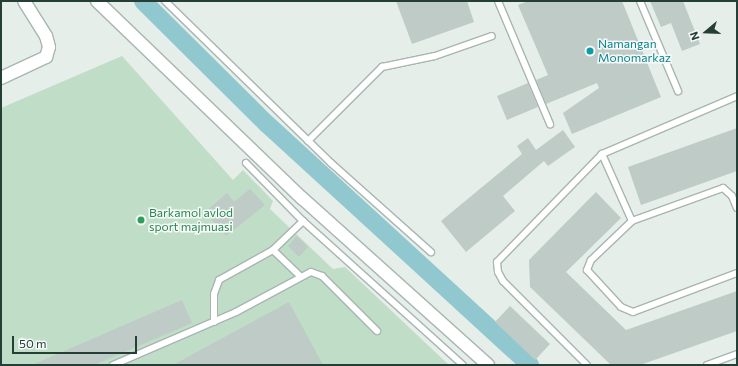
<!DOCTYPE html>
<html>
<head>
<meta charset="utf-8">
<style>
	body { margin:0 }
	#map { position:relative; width:738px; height:366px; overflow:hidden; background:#e6eeea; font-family:Commissioner,sans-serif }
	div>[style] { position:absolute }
	.green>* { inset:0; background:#c0ddc7 }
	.canal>* { height:18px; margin:-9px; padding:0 9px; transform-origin:9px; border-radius:9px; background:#91c7cf }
	.building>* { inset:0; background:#becbc6 }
	.roads { filter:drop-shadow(1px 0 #a8b6b1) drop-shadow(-1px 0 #a8b6b1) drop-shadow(0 1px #a8b6b1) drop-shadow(0 -1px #a8b6b1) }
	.service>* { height:6px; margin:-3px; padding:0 3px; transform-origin:3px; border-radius:3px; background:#fff }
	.minor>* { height:12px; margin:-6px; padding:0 6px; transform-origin:6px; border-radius:6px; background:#fff }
	.dots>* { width:11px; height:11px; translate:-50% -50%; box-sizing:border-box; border:2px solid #f6faf8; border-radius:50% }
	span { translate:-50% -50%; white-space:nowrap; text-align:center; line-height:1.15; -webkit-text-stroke:3px #f6faf8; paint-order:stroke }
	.culture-label { font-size:12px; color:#0d838f }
	.left { translate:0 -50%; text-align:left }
	.leisure-label { font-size:12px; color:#27864d }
	.frame { position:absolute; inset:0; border:2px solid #253f37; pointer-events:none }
	.north { position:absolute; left:686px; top:12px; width:40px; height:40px; -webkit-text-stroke:3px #f6faf8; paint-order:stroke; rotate:251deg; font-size:11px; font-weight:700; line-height:16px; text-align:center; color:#253f37 }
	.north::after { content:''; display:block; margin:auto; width:14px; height:18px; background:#253f37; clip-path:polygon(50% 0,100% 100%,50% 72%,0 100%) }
	.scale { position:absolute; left:12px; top:336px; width:125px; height:18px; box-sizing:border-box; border:2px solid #253f37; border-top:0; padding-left:5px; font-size:12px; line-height:14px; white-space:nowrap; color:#253f37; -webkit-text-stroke:3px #f6faf8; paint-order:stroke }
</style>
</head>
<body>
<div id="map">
	<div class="green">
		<div style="clip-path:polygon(122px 56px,233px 180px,243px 170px,273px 201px,270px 209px,333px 269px,345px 267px,449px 365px,1px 365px,1px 108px)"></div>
	</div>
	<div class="canal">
		<div style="left:143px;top:1px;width:175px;rotate:44.8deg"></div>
		<div style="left:267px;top:124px;width:357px;rotate:42.5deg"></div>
	</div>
	<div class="building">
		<div style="clip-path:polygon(396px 1px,467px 1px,474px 22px,412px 44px)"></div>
		<div style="clip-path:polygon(528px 1px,622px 1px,661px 97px,572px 134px,563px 113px,599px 88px,597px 83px,546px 104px,536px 80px,548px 75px,518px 5px)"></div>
		<div style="clip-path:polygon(650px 1px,683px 1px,700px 44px,682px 51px,671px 23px,661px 27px)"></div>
		<div style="clip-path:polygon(528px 83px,538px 107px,507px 120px,497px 96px)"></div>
		<div style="clip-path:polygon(737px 128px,737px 171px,641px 205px,628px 167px)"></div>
		<div style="clip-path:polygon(563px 130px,575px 147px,548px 166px,544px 161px,503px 196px,515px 211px,466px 252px,441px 221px,522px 154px,517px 146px,528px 138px,536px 150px)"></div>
		<div style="clip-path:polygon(250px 189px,265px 205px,226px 236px,205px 212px,227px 193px,234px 202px)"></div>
		<div style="clip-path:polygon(596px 192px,621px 218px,566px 272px,626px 330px,737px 291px,737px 331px,640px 365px,611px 365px,530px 287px,529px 260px)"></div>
		<div style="clip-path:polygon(297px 236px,308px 247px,299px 257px,288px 246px)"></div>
		<div style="clip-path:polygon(182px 300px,192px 323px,94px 365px,32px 365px)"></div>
		<div style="clip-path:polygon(289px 302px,323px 365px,173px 365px)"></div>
		<div style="clip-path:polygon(510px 306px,550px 344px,535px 360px,495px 322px)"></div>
	</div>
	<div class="roads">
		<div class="service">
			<div style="left:165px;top:1px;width:232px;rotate:44.3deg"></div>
			<div style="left:331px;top:163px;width:134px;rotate:41.7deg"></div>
			<div style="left:498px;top:1px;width:134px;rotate:67.1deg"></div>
			<div style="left:640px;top:1px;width:98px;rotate:67.1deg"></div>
			<div style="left:308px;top:141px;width:105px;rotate:-45deg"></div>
			<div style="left:382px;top:67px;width:54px;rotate:-11.7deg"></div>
			<div style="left:435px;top:56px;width:60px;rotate:-19.3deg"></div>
			<div style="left:602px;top:154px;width:73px;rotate:65.9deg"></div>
			<div style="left:246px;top:163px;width:81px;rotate:45.5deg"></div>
			<div style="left:303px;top:221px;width:215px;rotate:42deg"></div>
			<div style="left:737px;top:208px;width:13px;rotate:-113deg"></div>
			<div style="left:732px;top:196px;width:12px;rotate:-138deg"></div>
			<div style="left:723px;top:188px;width:97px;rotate:160.1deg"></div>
			<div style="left:632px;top:221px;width:57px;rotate:136.4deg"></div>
			<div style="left:591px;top:260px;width:11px;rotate:112deg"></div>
			<div style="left:587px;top:270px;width:50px;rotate:47.4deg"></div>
			<div style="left:621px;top:307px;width:13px;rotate:23deg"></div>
			<div style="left:633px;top:312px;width:111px;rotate:-20.6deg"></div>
			<div style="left:273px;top:250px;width:42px;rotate:-44deg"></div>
			<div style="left:214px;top:322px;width:28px;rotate:-90deg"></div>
			<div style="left:214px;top:294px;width:15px;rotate:-70deg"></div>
			<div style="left:219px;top:280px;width:62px;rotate:-29.1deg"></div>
			<div style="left:273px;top:250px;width:37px;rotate:44deg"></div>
			<div style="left:113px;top:365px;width:134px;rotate:-23.3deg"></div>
			<div style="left:236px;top:312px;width:85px;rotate:-28.1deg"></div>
			<div style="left:311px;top:272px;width:12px;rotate:20deg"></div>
			<div style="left:322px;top:276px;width:78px;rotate:45deg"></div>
			<div style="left:587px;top:365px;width:119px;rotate:-135deg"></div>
			<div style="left:503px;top:281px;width:10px;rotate:-119deg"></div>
			<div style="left:498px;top:272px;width:10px;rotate:-96deg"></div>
			<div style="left:497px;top:262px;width:151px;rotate:-45.8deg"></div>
			<div style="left:602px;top:154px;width:147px;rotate:-23.2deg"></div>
			<div style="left:707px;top:365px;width:32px;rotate:-20deg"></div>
		</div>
		<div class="minor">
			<div style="left:97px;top:1px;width:284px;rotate:43.9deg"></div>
			<div style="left:302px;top:198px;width:250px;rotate:41.9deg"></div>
			<div style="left:1px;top:78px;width:50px;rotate:-25deg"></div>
			<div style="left:46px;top:57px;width:10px;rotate:-73deg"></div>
			<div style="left:49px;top:47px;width:11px;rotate:-105deg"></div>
			<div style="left:46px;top:36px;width:41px;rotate:-122.2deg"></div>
		</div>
	</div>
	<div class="dots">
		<div style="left:590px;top:51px;background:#0f9aa8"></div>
		<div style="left:141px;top:220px;background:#2e9e5b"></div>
	</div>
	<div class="culture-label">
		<span class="left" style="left:598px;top:51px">Namangan<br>Monomarkaz</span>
	</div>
	<div class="leisure-label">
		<span class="left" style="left:149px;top:220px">Barkamol avlod<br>sport majmuasi</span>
	</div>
	<div class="frame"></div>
	<div class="north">N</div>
	<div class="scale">50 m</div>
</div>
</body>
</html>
